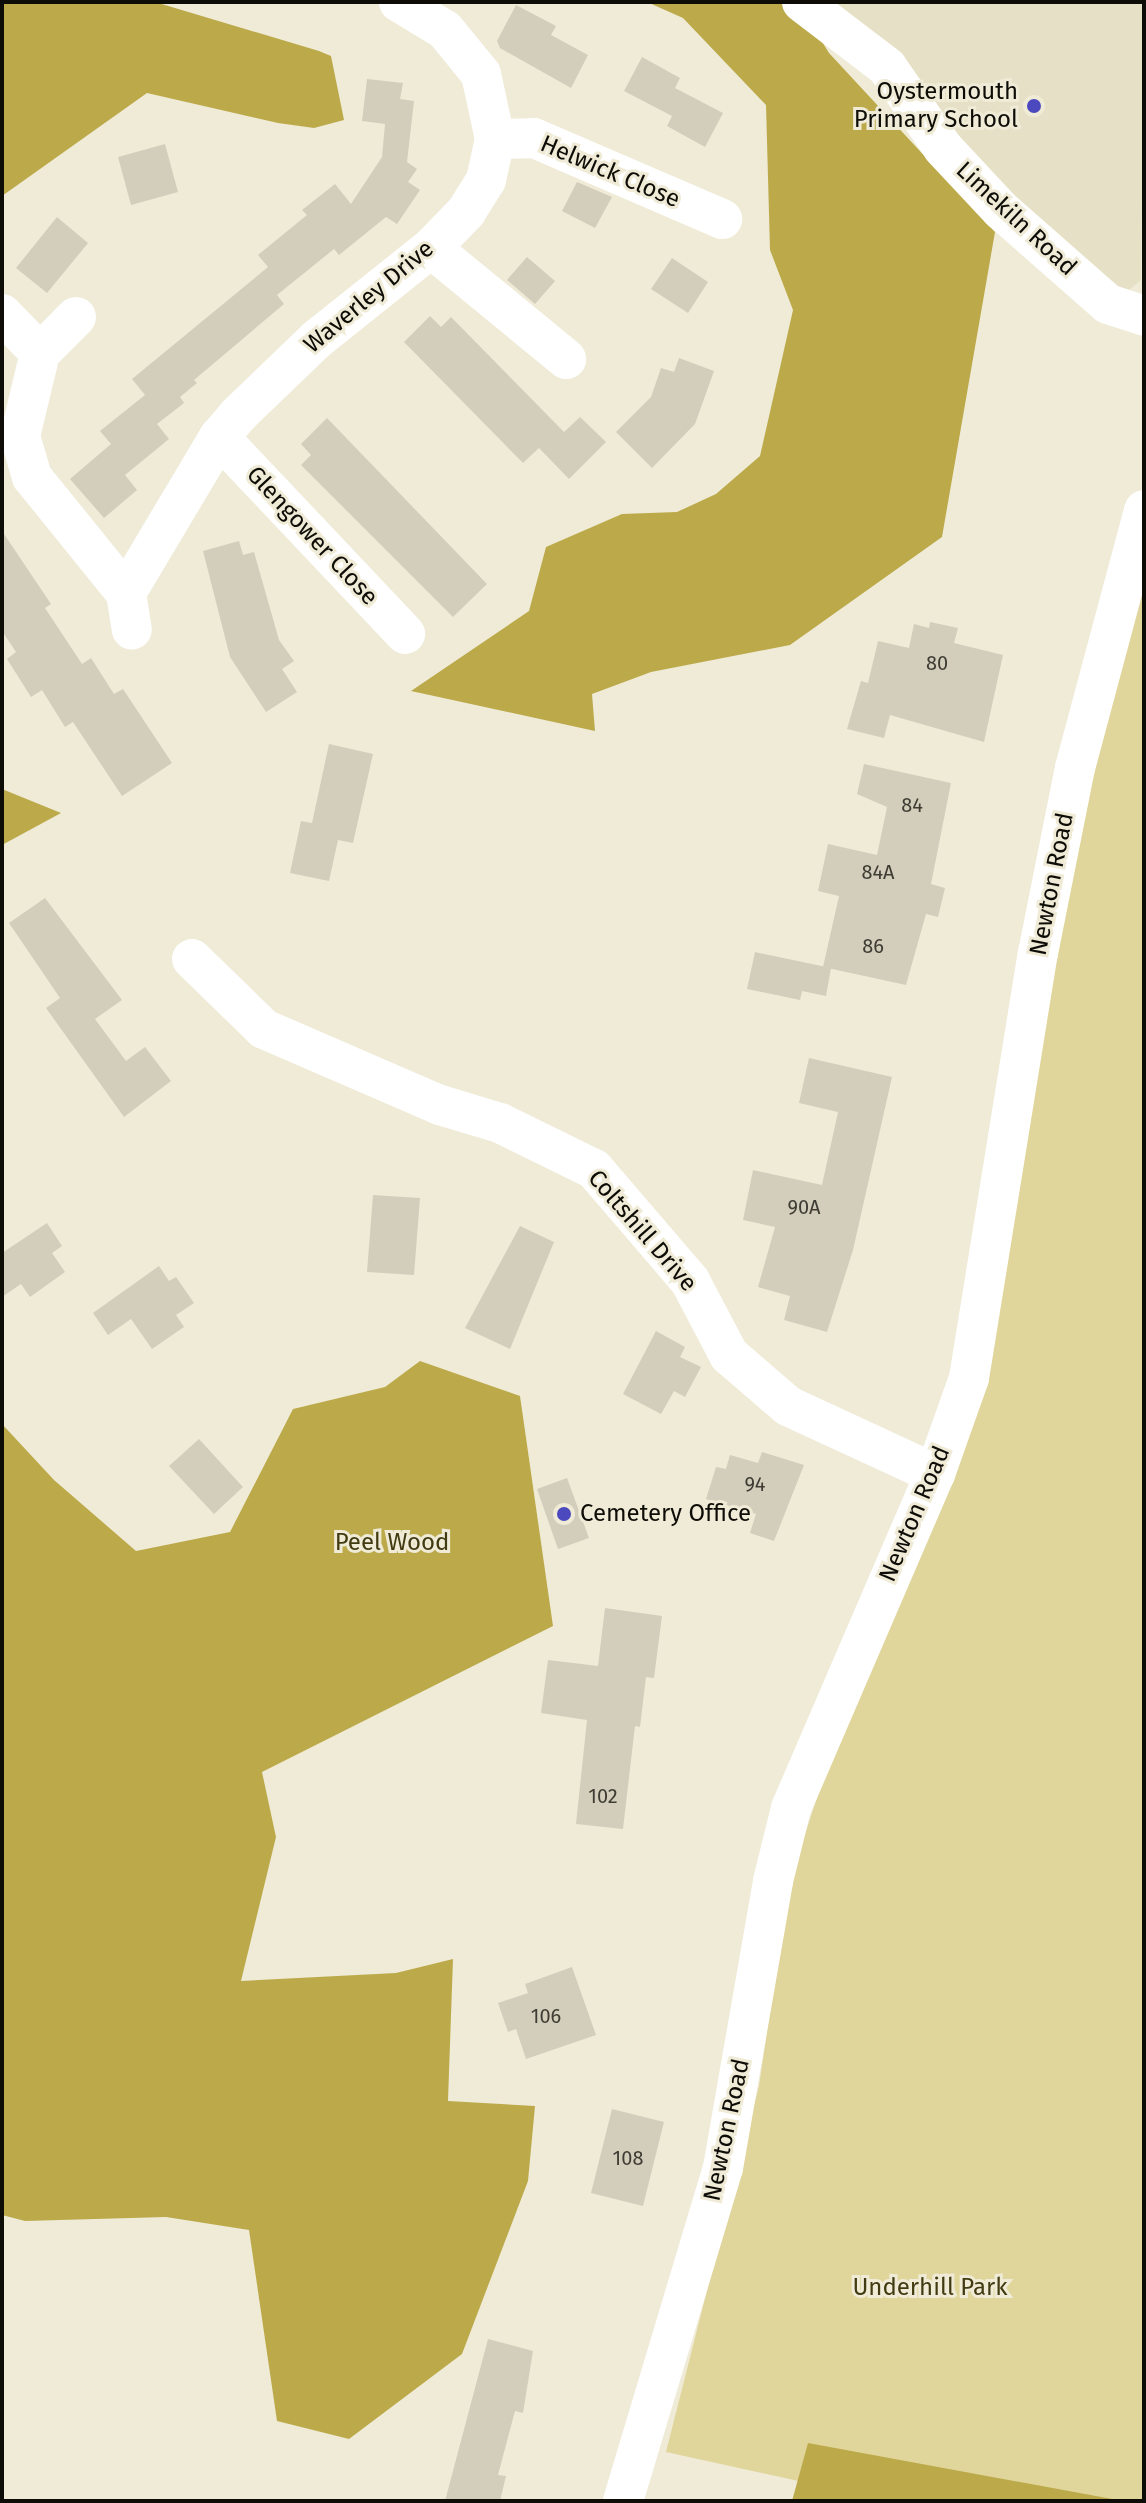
<!DOCTYPE html>
<html>
<head>
<meta charset="utf-8">
<style>
	body { margin:0 }
	#map { position:relative; width:1146px; height:2503px; overflow:hidden; background:#efebd7; font-family:"Fira Sans",sans-serif }
	div>[style] { position:absolute }
	.built>* { inset:0; background:#e6e1c6 }
	.green>* { inset:0; background:#e0d59b }
	.forest>* { inset:0; background:#bcaa4a }
	.building>* { inset:0; background:#d2cebb }
	.minor>* { height:40px; margin:-20px; padding:0 20px; transform-origin:20px; border-radius:20px; background:#fff }
	.dots>* { width:22px; height:22px; translate:-50% -50%; box-sizing:border-box; border:4px solid #efebd7; border-radius:50% }
	span { translate:-50% -50%; white-space:nowrap; text-align:center; line-height:1.15; -webkit-text-stroke:6px #efebd7; paint-order:stroke }
	.number-label { font-size:20px; color:#3e3c33 }
	.number-label span { -webkit-text-stroke-width:0 }
	.poi-label { font-size:24px; color:#0d0c06 }
	.right { translate:-100% -50%; text-align:right }
	.left { translate:0 -50%; text-align:left }
	.street-label { font-size:24px; color:#0d0c06 }
	.park-label { font-size:24px; color:#423a11 }
	.frame { position:absolute; inset:0; border:4px solid #0d0c06; pointer-events:none }
</style>
</head>
<body>
<div id="map">
	<div class="built">
		<div style="clip-path:polygon(822px 2px,1144px 2px,1141px 280px,1129px 290px,1099px 281px)"></div>
	</div>
	<div class="green">
		<div style="clip-path:polygon(1144px 576px,1144px 2501px,890px 2501px,666px 2452px,759px 2086px,789px 1883px,833px 1749px,944px 1474px,1080px 816px)"></div>
	</div>
	<div class="forest">
		<div style="clip-path:polygon(2px 2px,155px 2px,319px 51px,331px 56px,344px 120px,314px 128px,278px 123px,147px 93px,2px 196px)"></div>
		<div style="clip-path:polygon(647px 2px,785px 2px,811px 24px,829px 53px,995px 232px,942px 537px,790px 645px,651px 672px,592px 694px,595px 731px,411px 691px,529px 611px,546px 547px,622px 514px,677px 512px,716px 494px,760px 456px,793px 310px,770px 250px,766px 105px,683px 18px)"></div>
		<div style="clip-path:polygon(2px 789px,61px 813px,2px 845px)"></div>
		<div style="clip-path:polygon(420px 1361px,520px 1396px,553px 1626px,262px 1772px,276px 1837px,241px 1981px,396px 1973px,453px 1959px,448px 2101px,535px 2106px,528px 2181px,462px 2354px,349px 2439px,277px 2421px,249px 2230px,166px 2217px,25px 2221px,2px 2215px,2px 1424px,54px 1480px,136px 1551px,230px 1532px,293px 1409px,385px 1387px)"></div>
		<div style="clip-path:polygon(808px 2443px,1123px 2501px,792px 2501px)"></div>
	</div>
	<div class="building">
		<div style="clip-path:polygon(516px 5px,556px 26px,551px 35px,588px 55px,571px 88px,500px 48px,497px 41px)"></div>
		<div style="clip-path:polygon(642px 57px,680px 78px,675px 88px,723px 113px,705px 147px,667px 126px,672px 116px,624px 91px)"></div>
		<div style="clip-path:polygon(367px 79px,403px 83px,400px 99px,414px 101px,407px 162px,417px 169px,408px 182px,420px 190px,397px 224px,386px 217px,339px 255px,334px 249px,277px 295px,284px 304px,194px 380px,197px 383px,180px 397px,184px 403px,157px 424px,169px 439px,125px 475px,137px 490px,104px 518px,70px 479px,111px 444px,100px 431px,145px 395px,132px 379px,268px 267px,258px 255px,307px 215px,302px 210px,335px 184px,351px 204px,382px 157px,385px 124px,362px 121px)"></div>
		<div style="clip-path:polygon(165px 144px,178px 192px,131px 205px,118px 157px)"></div>
		<div style="clip-path:polygon(577px 182px,612px 197px,595px 228px,562px 211px)"></div>
		<div style="clip-path:polygon(57px 217px,88px 243px,47px 293px,16px 268px)"></div>
		<div style="clip-path:polygon(527px 257px,555px 281px,535px 304px,507px 280px)"></div>
		<div style="clip-path:polygon(672px 258px,708px 282px,688px 313px,651px 289px)"></div>
		<div style="clip-path:polygon(430px 316px,441px 327px,451px 317px,564px 432px,580px 417px,606px 442px,569px 479px,539px 448px,523px 463px,404px 342px)"></div>
		<div style="clip-path:polygon(679px 358px,714px 371px,695px 424px,652px 468px,616px 432px,651px 397px,661px 368px,674px 372px)"></div>
		<div style="clip-path:polygon(327px 418px,487px 584px,453px 617px,301px 465px,311px 455px,301px 444px)"></div>
		<div style="clip-path:polygon(2px 531px,51px 604px,45px 608px,82px 664px,91px 658px,114px 694px,123px 689px,172px 763px,122px 796px,73px 722px,65px 727px,42px 690px,31px 697px,7px 659px,16px 652px,2px 631px)"></div>
		<div style="clip-path:polygon(239px 541px,243px 555px,254px 552px,279px 640px,294px 661px,282px 669px,297px 692px,266px 712px,230px 657px,203px 551px)"></div>
		<div style="clip-path:polygon(930px 622px,958px 628px,954px 643px,1003px 655px,984px 742px,890px 715px,884px 738px,847px 729px,861px 681px,868px 683px,878px 641px,909px 648px,914px 624px,929px 628px)"></div>
		<div style="clip-path:polygon(329px 744px,373px 754px,353px 843px,338px 840px,329px 881px,290px 873px,301px 821px,312px 823px)"></div>
		<div style="clip-path:polygon(864px 764px,951px 783px,931px 884px,945px 888px,938px 917px,926px 914px,906px 985px,823px 967px,839px 896px,818px 891px,828px 844px,877px 855px,887px 807px,857px 794px)"></div>
		<div style="clip-path:polygon(45px 898px,122px 1000px,95px 1019px,126px 1061px,145px 1047px,171px 1081px,124px 1117px,46px 1008px,60px 998px,9px 923px)"></div>
		<div style="clip-path:polygon(755px 952px,831px 968px,826px 996px,802px 991px,800px 1000px,747px 989px)"></div>
		<div style="clip-path:polygon(809px 1058px,892px 1077px,853px 1250px,827px 1332px,784px 1320px,790px 1296px,758px 1287px,775px 1227px,743px 1220px,753px 1170px,822px 1185px,838px 1112px,799px 1103px)"></div>
		<div style="clip-path:polygon(373px 1195px,420px 1198px,414px 1275px,367px 1272px)"></div>
		<div style="clip-path:polygon(47px 1223px,62px 1246px,52px 1253px,65px 1272px,30px 1297px,21px 1284px,2px 1297px,2px 1253px)"></div>
		<div style="clip-path:polygon(520px 1226px,554px 1242px,510px 1349px,465px 1328px)"></div>
		<div style="clip-path:polygon(159px 1266px,169px 1281px,176px 1277px,194px 1303px,176px 1315px,184px 1327px,152px 1349px,131px 1319px,108px 1335px,93px 1313px)"></div>
		<div style="clip-path:polygon(656px 1331px,685px 1347px,680px 1357px,701px 1367px,685px 1397px,674px 1391px,661px 1414px,623px 1394px)"></div>
		<div style="clip-path:polygon(199px 1439px,243px 1487px,214px 1514px,169px 1466px)"></div>
		<div style="clip-path:polygon(762px 1452px,804px 1465px,774px 1541px,750px 1533px,756px 1514px,706px 1499px,716px 1467px,726px 1469px,730px 1455px,758px 1463px)"></div>
		<div style="clip-path:polygon(567px 1478px,589px 1538px,558px 1549px,537px 1489px)"></div>
		<div style="clip-path:polygon(605px 1608px,662px 1616px,654px 1678px,646px 1677px,640px 1727px,635px 1726px,623px 1829px,576px 1824px,587px 1720px,541px 1713px,548px 1660px,598px 1666px)"></div>
		<div style="clip-path:polygon(572px 1967px,596px 2035px,526px 2059px,516px 2029px,508px 2032px,498px 2003px,528px 1993px,525px 1984px)"></div>
		<div style="clip-path:polygon(612px 2109px,664px 2122px,643px 2206px,591px 2193px)"></div>
		<div style="clip-path:polygon(488px 2339px,533px 2351px,523px 2413px,515px 2411px,498px 2475px,506px 2476px,500px 2501px,445px 2501px)"></div>
	</div>
	<div class="minor">
		<div style="left:802px;top:2px;width:107px;rotate:37.4deg"></div>
		<div style="left:887px;top:67px;width:98px;rotate:55.3deg"></div>
		<div style="left:943px;top:148px;width:85px;rotate:46.9deg"></div>
		<div style="left:1001px;top:210px;width:142px;rotate:41.3deg"></div>
		<div style="left:1108px;top:304px;width:38px;rotate:18deg"></div>
		<div style="left:495px;top:139px;width:39px;rotate:-1deg"></div>
		<div style="left:534px;top:138px;width:205px;rotate:23.3deg"></div>
		<div style="left:431px;top:248px;width:175px;rotate:39.4deg"></div>
		<div style="left:2px;top:314px;width:54px;rotate:45.7deg"></div>
		<div style="left:76px;top:317px;width:51px;rotate:135deg"></div>
		<div style="left:40px;top:353px;width:85px;rotate:103.5deg"></div>
		<div style="left:20px;top:436px;width:43px;rotate:73.7deg"></div>
		<div style="left:32px;top:477px;width:149px;rotate:51deg"></div>
		<div style="left:126px;top:593px;width:37px;rotate:81deg"></div>
		<div style="left:219px;top:437px;width:271px;rotate:46.6deg"></div>
		<div style="left:126px;top:593px;width:182px;rotate:-59.2deg"></div>
		<div style="left:219px;top:437px;width:30px;rotate:-49deg"></div>
		<div style="left:239px;top:414px;width:108px;rotate:-43.9deg"></div>
		<div style="left:317px;top:339px;width:146px;rotate:-38.6deg"></div>
		<div style="left:431px;top:248px;width:50px;rotate:-45.8deg"></div>
		<div style="left:466px;top:212px;width:38px;rotate:-58deg"></div>
		<div style="left:486px;top:180px;width:42px;rotate:-77.6deg"></div>
		<div style="left:495px;top:139px;width:66px;rotate:-102.2deg"></div>
		<div style="left:481px;top:74px;width:57px;rotate:-129.3deg"></div>
		<div style="left:445px;top:30px;width:54px;rotate:-148.7deg"></div>
		<div style="left:192px;top:959px;width:100px;rotate:44.2deg"></div>
		<div style="left:264px;top:1029px;width:192px;rotate:23.4deg"></div>
		<div style="left:440px;top:1105px;width:63px;rotate:16.7deg"></div>
		<div style="left:500px;top:1123px;width:105px;rotate:26.1deg"></div>
		<div style="left:594px;top:1169px;width:148px;rotate:49.4deg"></div>
		<div style="left:690px;top:1281px;width:84px;rotate:62.2deg"></div>
		<div style="left:729px;top:1355px;width:78px;rotate:40.8deg"></div>
		<div style="left:788px;top:1406px;width:162px;rotate:24.8deg"></div>
		<div style="left:623px;top:2501px;width:348px;rotate:-73.3deg"></div>
		<div style="left:723px;top:2168px;width:291px;rotate:-80.1deg"></div>
		<div style="left:773px;top:1881px;width:75px;rotate:-76.1deg"></div>
		<div style="left:791px;top:1808px;width:364px;rotate:-66.7deg"></div>
		<div style="left:935px;top:1474px;width:102px;rotate:-70.5deg"></div>
		<div style="left:969px;top:1378px;width:431px;rotate:-80.8deg"></div>
		<div style="left:1038px;top:953px;width:189px;rotate:-78.7deg"></div>
		<div style="left:1075px;top:768px;width:267px;rotate:-75deg"></div>
	</div>
	<div class="dots">
		<div style="left:1034px;top:106px;background:#4c49bf"></div>
		<div style="left:564px;top:1514px;background:#4c49bf"></div>
	</div>
	<div class="number-label">
		<span style="left:937px;top:663px">80</span>
		<span style="left:912px;top:805px">84</span>
		<span style="left:878px;top:872px">84A</span>
		<span style="left:873px;top:946px">86</span>
		<span style="left:804px;top:1207px">90A</span>
		<span style="left:755px;top:1484px">94</span>
		<span style="left:603px;top:1796px">102</span>
		<span style="left:546px;top:2016px">106</span>
		<span style="left:628px;top:2158px">108</span>
	</div>
	<div class="poi-label">
		<span class="right" style="left:1018px;top:106px">Oystermouth<br>Primary School</span>
		<span class="left" style="left:580px;top:1514px">Cemetery Office</span>
	</div>
	<div class="street-label">
		<span style="left:610px;top:172px;rotate:23deg">Helwick Close</span>
		<span style="left:1016px;top:219px;rotate:43deg">Limekiln Road</span>
		<span style="left:369px;top:297px;rotate:-40deg">Waverley Drive</span>
		<span style="left:312px;top:536px;rotate:47deg">Glengower Close</span>
		<span style="left:1052px;top:884px;rotate:-79deg">Newton Road</span>
		<span style="left:642px;top:1231px;rotate:49deg">Coltshill Drive</span>
		<span style="left:915px;top:1514px;rotate:-67deg">Newton Road</span>
		<span style="left:727px;top:2130px;rotate:-78deg">Newton Road</span>
	</div>
	<div class="park-label">
		<span style="left:392px;top:1543px">Peel Wood</span>
		<span style="left:930px;top:2288px">Underhill Park</span>
	</div>
	<div class="frame"></div>
</div>
</body>
</html>
